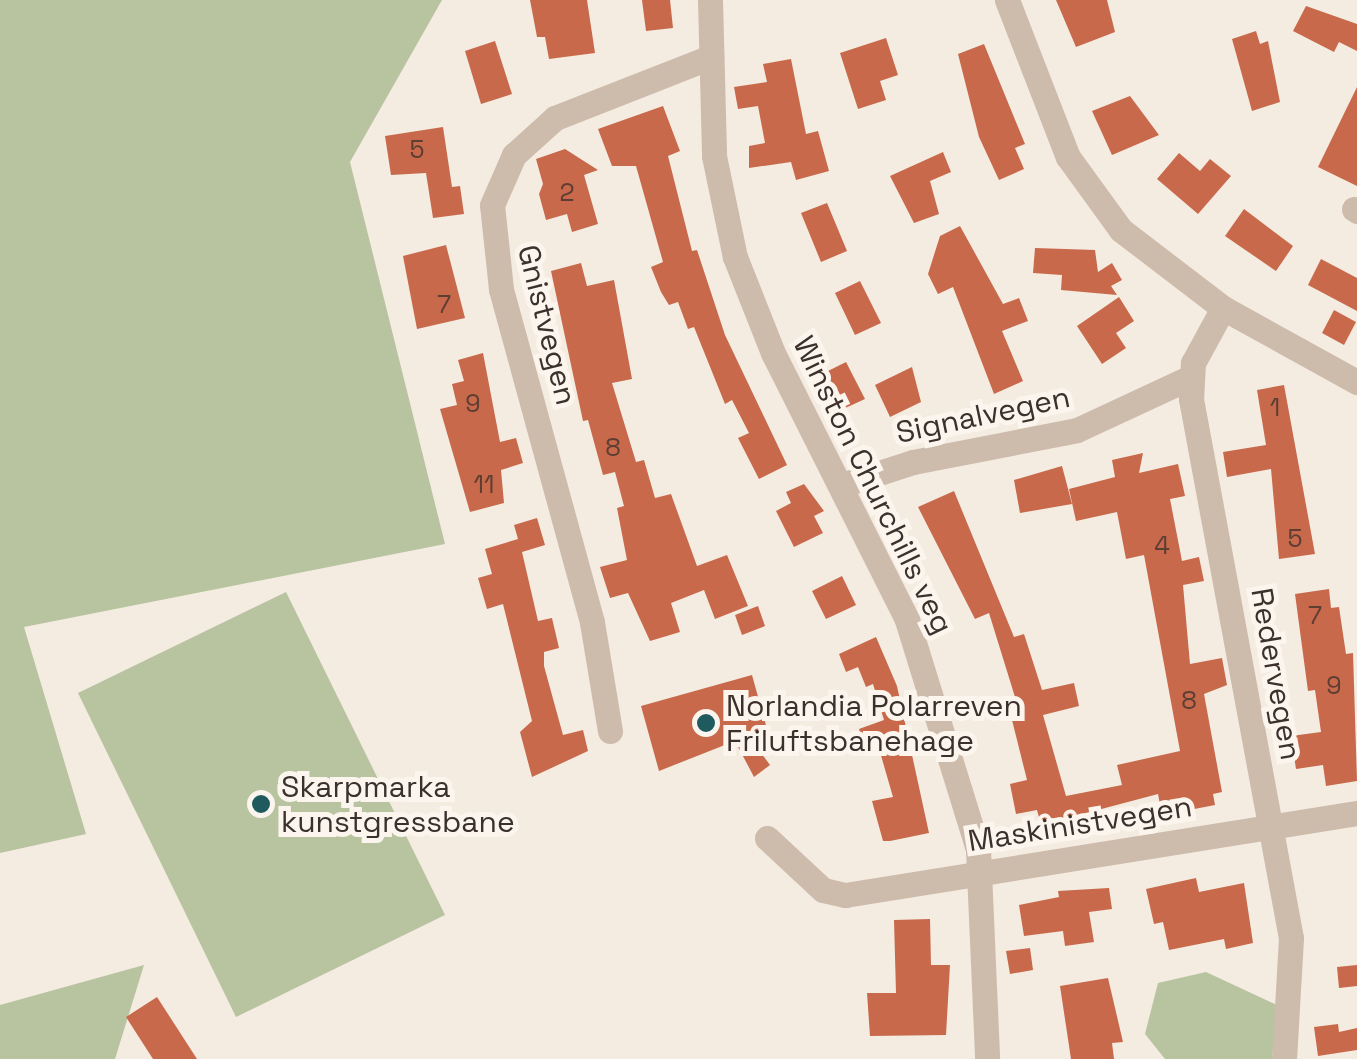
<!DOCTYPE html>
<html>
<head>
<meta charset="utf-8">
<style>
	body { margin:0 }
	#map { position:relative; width:1357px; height:1059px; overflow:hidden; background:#f4ebe1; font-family:"Space Grotesk",sans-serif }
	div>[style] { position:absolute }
	.green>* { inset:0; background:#b8c4a0 }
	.building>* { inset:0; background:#c8694b }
	.minor>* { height:25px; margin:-12.5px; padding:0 12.5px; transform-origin:12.5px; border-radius:12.5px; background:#cdbbac }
	.dots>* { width:28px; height:28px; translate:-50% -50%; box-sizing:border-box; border:5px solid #fbf5ee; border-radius:50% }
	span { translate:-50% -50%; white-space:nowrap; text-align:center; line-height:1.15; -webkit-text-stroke:10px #fbf5ee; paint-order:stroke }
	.number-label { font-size:25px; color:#5e3e33 }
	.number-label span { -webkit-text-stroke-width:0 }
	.street-label { font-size:30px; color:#3b302b }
	.poi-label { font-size:30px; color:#3b302b }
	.left { translate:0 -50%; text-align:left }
</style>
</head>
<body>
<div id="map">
	<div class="green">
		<div style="clip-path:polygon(0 0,442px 0,350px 162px,445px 544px,24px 627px,86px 834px,0 853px)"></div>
		<div style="clip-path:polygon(286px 592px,445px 915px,236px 1017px,78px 693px)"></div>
		<div style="clip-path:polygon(144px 965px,115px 1059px,0 1059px,0 1005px)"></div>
		<div style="clip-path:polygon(1206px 972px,1277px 1005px,1272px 1059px,1165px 1059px,1145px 1034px,1158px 983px)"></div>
	</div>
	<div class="building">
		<div style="clip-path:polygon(530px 0,587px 0,595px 53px,549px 59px,545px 37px,537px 37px)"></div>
		<div style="clip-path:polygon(642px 0,670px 0,673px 28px,646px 31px)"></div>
		<div style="clip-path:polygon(1056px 0,1107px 0,1115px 32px,1076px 47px)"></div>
		<div style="clip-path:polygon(1306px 6px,1357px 24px,1357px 51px,1339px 42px,1334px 52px,1293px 31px)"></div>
		<div style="clip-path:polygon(1256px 31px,1260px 44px,1268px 41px,1280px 102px,1252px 111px,1232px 39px)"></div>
		<div style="clip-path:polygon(886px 38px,898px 75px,880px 81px,886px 100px,858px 109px,840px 53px)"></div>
		<div style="clip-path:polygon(495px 41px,512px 94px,481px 104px,465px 51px)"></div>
		<div style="clip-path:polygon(984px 44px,1025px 144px,1015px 148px,1024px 169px,999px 180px,979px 137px,958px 54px)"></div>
		<div style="clip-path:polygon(791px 59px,806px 134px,818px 131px,829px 171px,796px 180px,791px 162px,749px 168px,749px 146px,765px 143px,758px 106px,738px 109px,734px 87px,767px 82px,763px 64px)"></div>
		<div style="clip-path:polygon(1357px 87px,1357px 186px,1318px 167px)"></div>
		<div style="clip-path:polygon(1130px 96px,1159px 135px,1112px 155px,1092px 111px)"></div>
		<div style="clip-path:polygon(663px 106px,680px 151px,668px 156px,692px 251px,697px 250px,725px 335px,787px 465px,759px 479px,738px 438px,749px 433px,732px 400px,725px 404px,694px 327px,688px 329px,678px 302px,669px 305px,661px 292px,651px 267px,663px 262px,636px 166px,612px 166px,598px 129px)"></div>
		<div style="clip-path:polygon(443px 127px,452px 187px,460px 186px,464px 214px,433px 218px,426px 173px,391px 175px,385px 136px)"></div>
		<div style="clip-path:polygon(565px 149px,598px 170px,584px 175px,598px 224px,572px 232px,567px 214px,546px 220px,539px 194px,543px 184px,536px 159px)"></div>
		<div style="clip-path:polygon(943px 152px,951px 172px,930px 181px,939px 214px,914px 223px,890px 176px)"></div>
		<div style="clip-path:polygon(1179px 153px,1200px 171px,1210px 159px,1231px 176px,1198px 214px,1157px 179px)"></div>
		<div style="clip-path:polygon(827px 203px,847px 251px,821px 262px,801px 213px)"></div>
		<div style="clip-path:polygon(1244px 209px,1293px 246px,1276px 271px,1225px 236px)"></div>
		<div style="clip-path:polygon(960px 226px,1003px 304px,1019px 298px,1028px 321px,1002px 331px,1023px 381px,994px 394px,953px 287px,938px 294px,928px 274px,940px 236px)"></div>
		<div style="clip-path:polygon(446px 245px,465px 318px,417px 329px,403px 256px)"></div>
		<div style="clip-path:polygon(1035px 248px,1095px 250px,1098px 272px,1112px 263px,1122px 280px,1111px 286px,1117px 295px,1061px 290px,1062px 275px,1033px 273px)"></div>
		<div style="clip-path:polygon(1321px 259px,1357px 278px,1357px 311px,1308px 285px)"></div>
		<div style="clip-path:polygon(581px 263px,587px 286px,614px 280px,632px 379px,612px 383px,636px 462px,644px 460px,655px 498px,671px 494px,697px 566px,727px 555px,748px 606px,715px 619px,704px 590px,671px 603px,680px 632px,650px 641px,628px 593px,610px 598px,600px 567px,627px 560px,617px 508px,624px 506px,615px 472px,603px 475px,588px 420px,583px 421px,551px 271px)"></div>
		<div style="clip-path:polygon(860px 281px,881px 323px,855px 335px,835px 293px)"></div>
		<div style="clip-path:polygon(1119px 297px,1134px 321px,1116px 333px,1126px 348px,1102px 364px,1077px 326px)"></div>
		<div style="clip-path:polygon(1334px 310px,1356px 322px,1344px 345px,1322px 333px)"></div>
		<div style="clip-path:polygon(483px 353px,500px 442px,516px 438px,523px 463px,501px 470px,504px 503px,470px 512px,440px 409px,457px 405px,452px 384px,464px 381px,458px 360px)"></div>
		<div style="clip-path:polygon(846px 362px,865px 399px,841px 410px,822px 374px)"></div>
		<div style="clip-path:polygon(912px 367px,921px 402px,890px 417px,875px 385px)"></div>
		<div style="clip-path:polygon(1284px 385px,1315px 554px,1279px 559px,1271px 469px,1227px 477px,1223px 452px,1266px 445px,1257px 390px)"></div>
		<div style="clip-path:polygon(1143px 453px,1139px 473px,1178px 464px,1185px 496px,1170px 499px,1182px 561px,1199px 557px,1204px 581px,1183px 585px,1190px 664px,1222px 658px,1227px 685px,1204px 694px,1222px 792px,1213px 794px,1215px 805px,1184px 811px,1183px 805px,1161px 810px,1158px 794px,1041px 825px,1037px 810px,1016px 814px,1010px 784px,1027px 780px,1010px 712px,1019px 710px,989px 613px,975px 619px,918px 507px,954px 491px,1014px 637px,1024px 634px,1042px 690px,1074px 683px,1079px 706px,1043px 715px,1066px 796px,1122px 785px,1117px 765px,1180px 751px,1144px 555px,1126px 559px,1117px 512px,1076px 521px,1069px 489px,1115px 477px,1112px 460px)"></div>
		<div style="clip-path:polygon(1062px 466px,1072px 504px,1020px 513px,1014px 480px)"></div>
		<div style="clip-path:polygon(804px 484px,824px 511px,814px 516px,823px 533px,794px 547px,776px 511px,791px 503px,786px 492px)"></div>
		<div style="clip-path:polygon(537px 518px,545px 545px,522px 552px,538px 621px,552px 618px,559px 648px,544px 652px,544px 666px,563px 735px,583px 730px,588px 751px,532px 777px,520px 732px,532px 721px,503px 604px,487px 609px,478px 578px,492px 574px,485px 549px,518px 539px,514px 525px)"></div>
		<div style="clip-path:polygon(842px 576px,856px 605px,826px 619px,812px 591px)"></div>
		<div style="clip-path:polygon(1329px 589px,1331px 608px,1339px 607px,1346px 654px,1353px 653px,1357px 781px,1326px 786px,1323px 765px,1296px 769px,1291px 736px,1321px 732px,1315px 690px,1308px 691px,1295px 594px)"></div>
		<div style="clip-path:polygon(758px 606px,765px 626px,742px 635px,735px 615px)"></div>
		<div style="clip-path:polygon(876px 637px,897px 686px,929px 833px,890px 841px,883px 841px,872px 801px,893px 797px,880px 752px,867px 756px,859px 729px,884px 720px,873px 684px,866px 687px,858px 667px,846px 672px,839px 654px)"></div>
		<div style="clip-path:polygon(752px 675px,770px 740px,755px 745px,770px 765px,754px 777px,735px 741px,659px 771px,641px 706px)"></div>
		<div style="clip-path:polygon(1196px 878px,1199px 892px,1244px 883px,1253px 943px,1226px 949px,1224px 939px,1169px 950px,1163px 922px,1154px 924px,1146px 889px)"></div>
		<div style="clip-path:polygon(1109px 888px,1112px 909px,1089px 912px,1094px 942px,1065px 946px,1063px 931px,1024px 936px,1019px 905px,1059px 897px,1058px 891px)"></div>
		<div style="clip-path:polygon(930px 919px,931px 965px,950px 965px,946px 1035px,870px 1036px,867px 993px,896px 993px,894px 920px)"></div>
		<div style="clip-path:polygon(1030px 948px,1033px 970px,1010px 974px,1006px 951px)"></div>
		<div style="clip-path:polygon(1357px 965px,1357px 986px,1339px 988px,1337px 967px)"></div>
		<div style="clip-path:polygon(1108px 978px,1123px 1042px,1112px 1043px,1114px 1059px,1071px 1059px,1060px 986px)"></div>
		<div style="clip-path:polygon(157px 997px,197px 1059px,153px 1059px,126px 1017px)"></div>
		<div style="clip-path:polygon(1338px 1024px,1339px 1032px,1357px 1028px,1357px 1050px,1318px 1056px,1314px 1027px)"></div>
	</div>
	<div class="minor">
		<div style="left:710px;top:0;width:156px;rotate:88.5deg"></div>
		<div style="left:714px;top:156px;width:103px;rotate:78.3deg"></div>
		<div style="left:735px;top:257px;width:103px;rotate:68.4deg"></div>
		<div style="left:773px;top:353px;width:299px;rotate:63.3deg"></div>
		<div style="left:907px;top:620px;width:240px;rotate:72.8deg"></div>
		<div style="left:978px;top:849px;width:210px;rotate:87.5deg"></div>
		<div style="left:1007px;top:0;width:168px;rotate:68.8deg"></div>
		<div style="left:1068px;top:157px;width:90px;rotate:54deg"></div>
		<div style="left:1121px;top:230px;width:128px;rotate:37.4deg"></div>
		<div style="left:1223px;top:308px;width:153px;rotate:28.9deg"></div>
		<div style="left:1354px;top:209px;width:4px;rotate:34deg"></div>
		<div style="left:1223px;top:308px;width:63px;rotate:118.6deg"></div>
		<div style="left:1193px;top:363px;width:36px;rotate:93deg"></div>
		<div style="left:1191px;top:399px;width:548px;rotate:79.49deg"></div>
		<div style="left:1291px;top:938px;width:121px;rotate:93.3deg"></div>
		<div style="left:842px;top:485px;width:75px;rotate:-17.9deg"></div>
		<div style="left:913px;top:462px;width:167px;rotate:-11deg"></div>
		<div style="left:1077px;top:430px;width:126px;rotate:-24.9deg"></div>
		<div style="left:610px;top:731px;width:110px;rotate:-99.4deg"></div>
		<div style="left:592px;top:622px;width:345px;rotate:-105.3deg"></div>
		<div style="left:501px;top:289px;width:84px;rotate:-96.1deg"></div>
		<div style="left:492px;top:205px;width:55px;rotate:-66.3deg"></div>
		<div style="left:514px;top:155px;width:55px;rotate:-42.1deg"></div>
		<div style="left:555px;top:118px;width:168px;rotate:-21.4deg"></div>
		<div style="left:767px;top:838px;width:76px;rotate:42.9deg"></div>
		<div style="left:823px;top:890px;width:23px;rotate:13deg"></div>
		<div style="left:845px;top:895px;width:519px;rotate:-9.1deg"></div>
	</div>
	<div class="dots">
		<div style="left:706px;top:723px;background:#1f5a5e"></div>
		<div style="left:261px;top:804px;background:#1f5a5e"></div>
	</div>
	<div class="number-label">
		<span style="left:417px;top:149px">5</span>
		<span style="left:567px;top:192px">2</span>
		<span style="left:444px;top:304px">7</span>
		<span style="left:473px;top:403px">9</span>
		<span style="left:1275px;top:407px">1</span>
		<span style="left:613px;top:447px">8</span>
		<span style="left:484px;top:484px">11</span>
		<span style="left:1295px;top:538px">5</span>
		<span style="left:1162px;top:545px">4</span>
		<span style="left:1315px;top:615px">7</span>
		<span style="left:1334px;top:685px">9</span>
		<span style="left:1189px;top:700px">8</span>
	</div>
	<div class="street-label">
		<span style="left:547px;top:325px;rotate:76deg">Gnistvegen</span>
		<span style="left:983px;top:415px;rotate:-12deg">Signalvegen</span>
		<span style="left:873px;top:485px;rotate:64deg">Winston Churchills veg</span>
		<span style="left:1276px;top:674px;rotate:80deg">Redervegen</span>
		<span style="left:1080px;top:824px;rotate:-9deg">Maskinistvegen</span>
	</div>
	<div class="poi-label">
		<span class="left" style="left:726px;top:723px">Norlandia Polarreven<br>Friluftsbanehage</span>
		<span class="left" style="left:281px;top:804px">Skarpmarka<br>kunstgressbane</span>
	</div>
</div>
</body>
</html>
